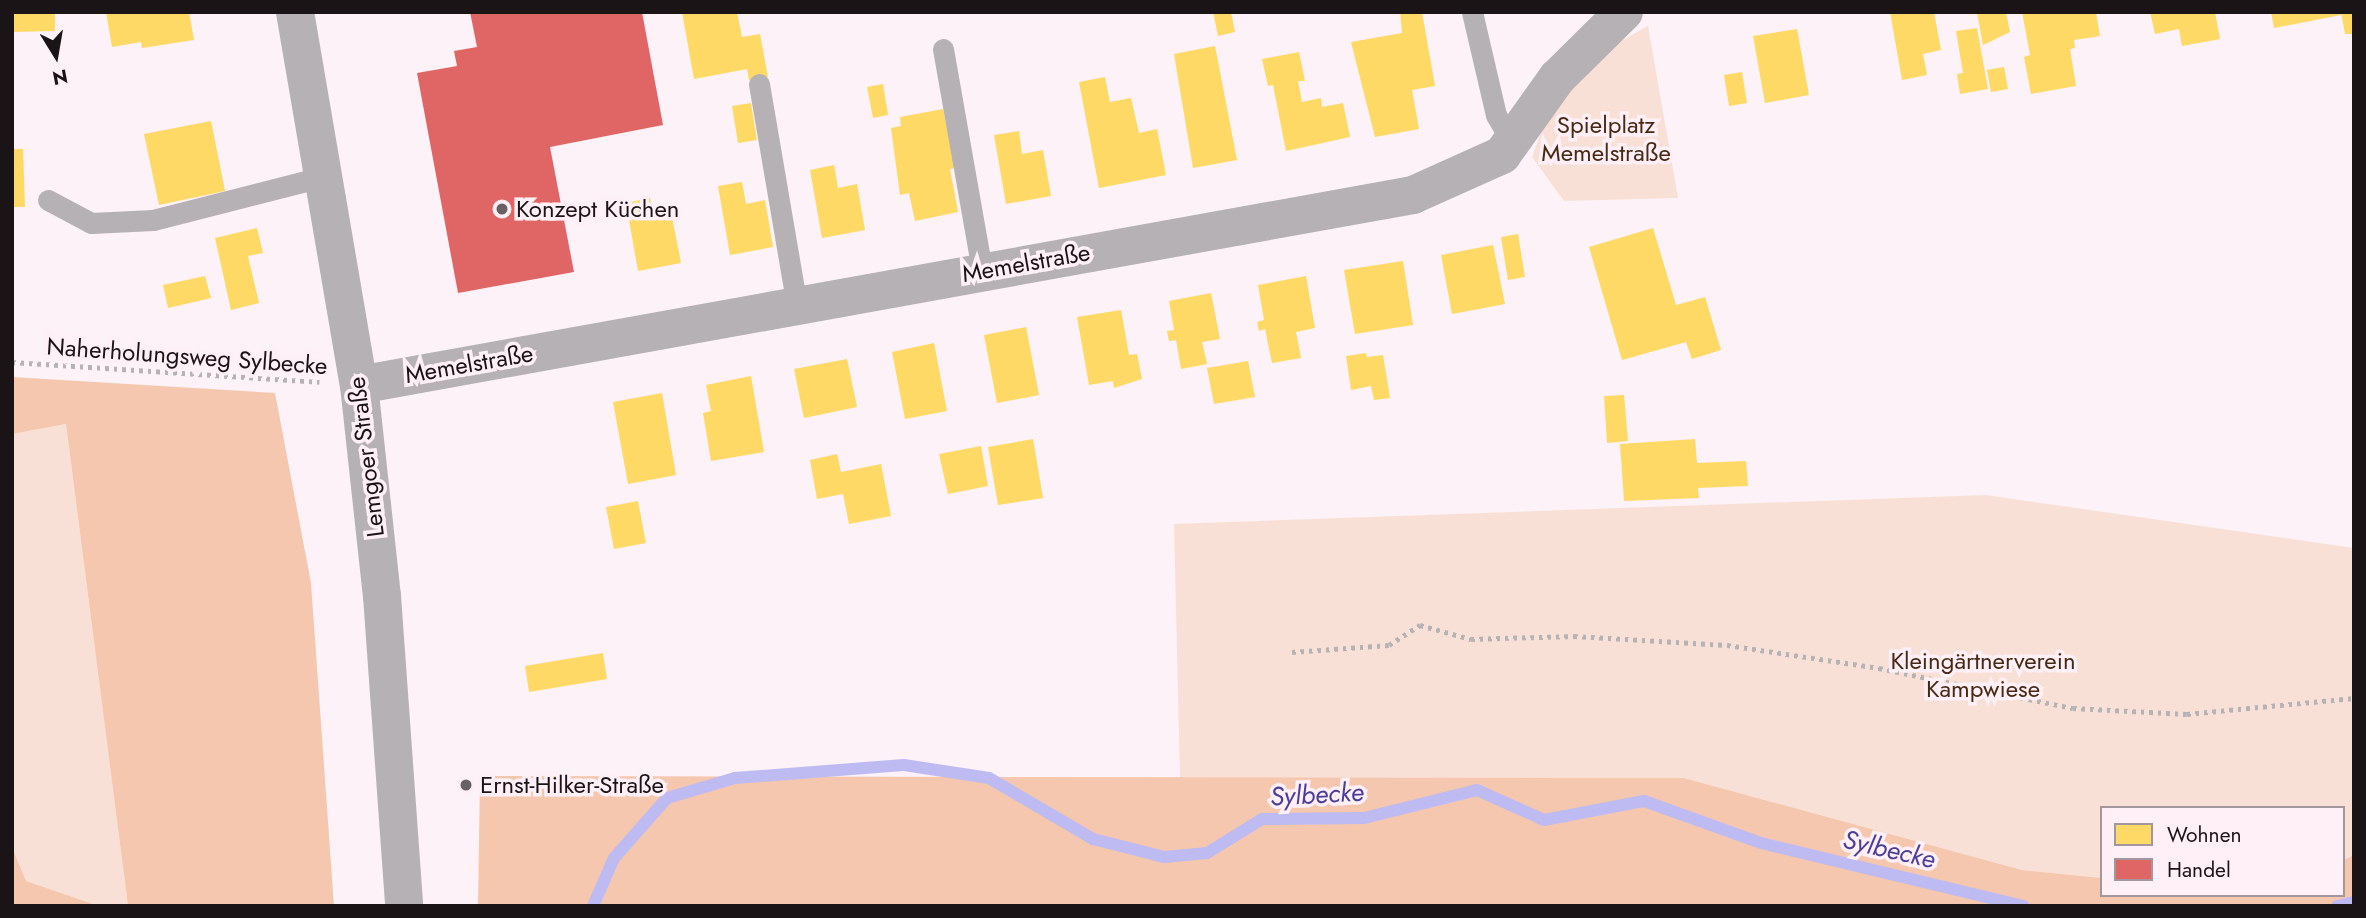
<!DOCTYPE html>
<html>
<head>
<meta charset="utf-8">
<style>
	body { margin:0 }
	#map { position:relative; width:2366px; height:918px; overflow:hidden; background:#fcf2f7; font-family:Jost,sans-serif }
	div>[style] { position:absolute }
	.green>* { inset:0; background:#f9e0d6 }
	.forest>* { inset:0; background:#f5c7ae }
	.homes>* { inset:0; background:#ffd966 }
	.shops>* { inset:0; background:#e06666 }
	.stream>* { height:12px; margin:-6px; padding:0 6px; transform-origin:6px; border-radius:6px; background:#bebbf2 }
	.path>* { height:4.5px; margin-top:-2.25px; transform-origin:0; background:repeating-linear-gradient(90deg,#b6b3b6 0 3.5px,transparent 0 8.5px) }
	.lane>* { height:21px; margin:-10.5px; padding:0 10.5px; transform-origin:10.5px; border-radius:10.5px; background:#b5b1b5 }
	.street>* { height:38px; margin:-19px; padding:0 19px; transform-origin:19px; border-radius:19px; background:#b5b1b5 }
	.secondary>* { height:38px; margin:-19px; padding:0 19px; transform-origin:19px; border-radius:19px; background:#b5b1b4 }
	.dots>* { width:19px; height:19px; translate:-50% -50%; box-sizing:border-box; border:4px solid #ffeff6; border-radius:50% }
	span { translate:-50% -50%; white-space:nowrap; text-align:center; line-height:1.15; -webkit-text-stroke:7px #ffeff6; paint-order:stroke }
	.park-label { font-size:24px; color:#472914 }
	.poi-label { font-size:24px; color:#1a1417 }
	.left { translate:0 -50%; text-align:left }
	.street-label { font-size:24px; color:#1a1417 }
	.water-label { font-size:26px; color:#4a4099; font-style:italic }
	.frame { position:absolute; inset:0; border:14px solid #1a1417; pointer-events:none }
	.legend { position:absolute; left:2100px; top:806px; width:245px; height:91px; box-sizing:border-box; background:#ffeff6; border:2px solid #a3979d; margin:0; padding:9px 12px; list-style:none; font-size:21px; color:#1a1417 }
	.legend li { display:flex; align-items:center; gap:14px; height:35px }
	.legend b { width:35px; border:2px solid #a3979d }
	.north { position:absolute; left:21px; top:21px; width:70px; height:70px; -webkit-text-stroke:5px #ffeff6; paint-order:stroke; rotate:169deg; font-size:19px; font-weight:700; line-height:28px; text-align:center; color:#1a1417 }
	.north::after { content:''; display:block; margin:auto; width:24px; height:32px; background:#1a1417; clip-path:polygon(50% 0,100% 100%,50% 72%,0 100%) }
</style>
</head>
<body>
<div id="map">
	<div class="green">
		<div style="clip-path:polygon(1648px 26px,1678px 198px,1564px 201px,1532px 157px,1549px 111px,1605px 50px)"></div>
		<div style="clip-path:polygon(66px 424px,128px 906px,99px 906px,26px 881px,12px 847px,12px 434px)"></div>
		<div style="clip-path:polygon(1986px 495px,2354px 548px,2354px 855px,2343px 860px,2343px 808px,2102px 808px,2102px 878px,2022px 870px,1684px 778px,1180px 777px,1174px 524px)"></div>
	</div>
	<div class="forest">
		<div style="clip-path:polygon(12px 377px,275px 393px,311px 583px,334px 906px,128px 906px,66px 424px,12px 434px)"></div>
		<div style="clip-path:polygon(480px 776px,1684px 778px,2022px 870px,2102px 878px,2102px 895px,2343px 895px,2343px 860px,2354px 855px,2354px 906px,478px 906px)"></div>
		<div style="clip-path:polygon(12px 847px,26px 881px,99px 906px,12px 906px)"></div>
	</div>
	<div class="homes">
		<div style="clip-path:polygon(12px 12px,55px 12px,55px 31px,12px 32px)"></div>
		<div style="clip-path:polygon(106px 12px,189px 12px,194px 40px,142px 48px,141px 42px,112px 47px)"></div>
		<div style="clip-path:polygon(682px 12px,737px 12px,742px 37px,760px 34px,768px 77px,749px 80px,747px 69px,694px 79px)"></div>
		<div style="clip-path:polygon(1213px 12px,1231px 12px,1235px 32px,1218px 36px)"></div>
		<div style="clip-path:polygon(1400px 12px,1422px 12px,1435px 86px,1412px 90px,1419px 129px,1375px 137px,1351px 42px,1402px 33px)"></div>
		<div style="clip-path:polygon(1890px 12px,1934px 12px,1941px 50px,1923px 54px,1927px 75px,1902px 80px)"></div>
		<div style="clip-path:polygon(1983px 12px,2006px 12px,2010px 32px,1983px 45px,1977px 13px)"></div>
		<div style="clip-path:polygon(2022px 12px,2096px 12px,2100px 36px,2074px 40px,2075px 48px,2070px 49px,2076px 86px,2031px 94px,2024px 57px,2030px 55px)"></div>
		<div style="clip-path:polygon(2150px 12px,2215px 12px,2220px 39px,2182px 46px,2179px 29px,2155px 34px)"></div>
		<div style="clip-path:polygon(2271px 12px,2340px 12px,2341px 15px,2274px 28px)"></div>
		<div style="clip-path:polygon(2341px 12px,2354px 12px,2354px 34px,2345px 34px)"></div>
		<div style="clip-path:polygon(1977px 28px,1988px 89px,1960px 94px,1957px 74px,1963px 73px,1956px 31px)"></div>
		<div style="clip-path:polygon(1797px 29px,1809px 95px,1765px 103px,1753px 36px)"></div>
		<div style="clip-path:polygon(1215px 46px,1237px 160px,1193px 168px,1174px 54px)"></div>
		<div style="clip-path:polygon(1299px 52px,1305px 81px,1298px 81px,1302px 102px,1321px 98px,1322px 107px,1343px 103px,1350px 137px,1286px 151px,1273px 85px,1268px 86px,1262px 59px)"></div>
		<div style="clip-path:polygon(2004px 67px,2008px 89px,1991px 92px,1987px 70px)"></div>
		<div style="clip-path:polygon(1742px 72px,1747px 103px,1729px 106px,1724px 75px)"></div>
		<div style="clip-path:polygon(1105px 77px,1110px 102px,1131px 98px,1139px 133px,1157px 129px,1166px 175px,1099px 188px,1079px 82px)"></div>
		<div style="clip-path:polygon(883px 84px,888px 115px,873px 118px,867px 87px)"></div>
		<div style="clip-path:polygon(751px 103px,757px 140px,738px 143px,732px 106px)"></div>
		<div style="clip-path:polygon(943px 109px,956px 168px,950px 169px,958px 212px,915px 221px,909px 193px,900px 195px,891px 128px,901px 126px,900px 117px)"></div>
		<div style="clip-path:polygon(211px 121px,225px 191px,159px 205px,144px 134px)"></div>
		<div style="clip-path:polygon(1019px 131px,1022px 154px,1043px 150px,1051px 196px,1006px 204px,994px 135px)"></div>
		<div style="clip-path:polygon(12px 149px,23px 149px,25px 207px,12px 207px)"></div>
		<div style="clip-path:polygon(834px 165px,838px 188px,857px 184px,865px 230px,822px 238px,810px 170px)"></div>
		<div style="clip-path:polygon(742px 182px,746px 204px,765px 200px,773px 247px,730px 255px,718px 186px)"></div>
		<div style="clip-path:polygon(650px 198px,654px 220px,672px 217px,681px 263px,638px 271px,626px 203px)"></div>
		<div style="clip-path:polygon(257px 228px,263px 253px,248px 256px,259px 303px,231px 310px,215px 238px)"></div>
		<div style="clip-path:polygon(1653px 228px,1676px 305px,1705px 297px,1721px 350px,1692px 359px,1686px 342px,1622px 360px,1589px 247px)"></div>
		<div style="clip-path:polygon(1518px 234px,1525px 277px,1508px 280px,1501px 237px)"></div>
		<div style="clip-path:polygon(1493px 245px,1505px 304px,1452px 314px,1441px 255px)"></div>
		<div style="clip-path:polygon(1403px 261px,1413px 325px,1355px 334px,1344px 270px)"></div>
		<div style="clip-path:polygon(205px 276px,211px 298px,168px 308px,163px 285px)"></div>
		<div style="clip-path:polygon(1306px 276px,1315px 328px,1296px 332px,1301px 358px,1272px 363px,1265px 329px,1259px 331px,1257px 322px,1264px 320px,1258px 285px)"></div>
		<div style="clip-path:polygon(1211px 293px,1220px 339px,1202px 342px,1207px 364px,1181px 369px,1176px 340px,1169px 341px,1167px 331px,1174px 330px,1169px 301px)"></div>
		<div style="clip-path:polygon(1121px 310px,1129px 355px,1137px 354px,1142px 379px,1114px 388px,1113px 381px,1089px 385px,1077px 317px)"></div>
		<div style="clip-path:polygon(1026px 327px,1039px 395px,997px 403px,984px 335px)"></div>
		<div style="clip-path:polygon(934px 343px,947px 411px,905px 419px,892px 352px)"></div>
		<div style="clip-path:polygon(1366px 353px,1367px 357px,1383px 355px,1390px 398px,1374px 400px,1371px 386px,1351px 390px,1346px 356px)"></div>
		<div style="clip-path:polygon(847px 359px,857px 407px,804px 418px,794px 369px)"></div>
		<div style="clip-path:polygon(1248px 361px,1255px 397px,1214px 404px,1207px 368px)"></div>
		<div style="clip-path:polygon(751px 376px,764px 452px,711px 461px,703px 413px,711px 411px,706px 385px)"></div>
		<div style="clip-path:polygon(662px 393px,676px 475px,628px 484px,613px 402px)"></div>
		<div style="clip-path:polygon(1624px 395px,1628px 441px,1607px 443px,1604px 396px)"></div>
		<div style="clip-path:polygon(1033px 439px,1043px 498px,998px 505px,988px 447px)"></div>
		<div style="clip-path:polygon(1695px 439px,1697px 463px,1746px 461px,1748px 486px,1698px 488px,1699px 498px,1624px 501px,1620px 444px)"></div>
		<div style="clip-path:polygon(981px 446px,988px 486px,948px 494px,939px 454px)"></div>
		<div style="clip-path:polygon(837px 454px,841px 472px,881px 464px,891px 516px,849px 524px,843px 494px,817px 499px,810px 460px)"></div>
		<div style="clip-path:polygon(638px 501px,646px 543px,614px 549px,606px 507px)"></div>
		<div style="clip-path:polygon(603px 653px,607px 679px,529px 692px,525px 666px)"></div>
	</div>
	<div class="shops">
		<div style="clip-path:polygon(470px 12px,642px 12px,663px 125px,550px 147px,574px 272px,458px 293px,417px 73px,457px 66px,454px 51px,477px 47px)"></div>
	</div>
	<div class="stream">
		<div style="left:593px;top:906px;width:52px;rotate:-66.4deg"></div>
		<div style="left:614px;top:858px;width:80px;rotate:-48.5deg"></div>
		<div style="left:667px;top:798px;width:71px;rotate:-16.4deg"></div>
		<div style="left:735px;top:778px;width:169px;rotate:-4.4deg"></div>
		<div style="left:904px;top:765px;width:86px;rotate:8.7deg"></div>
		<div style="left:989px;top:778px;width:121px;rotate:30.4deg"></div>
		<div style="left:1093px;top:839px;width:73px;rotate:14.2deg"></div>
		<div style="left:1164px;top:857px;width:43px;rotate:-5.3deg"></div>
		<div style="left:1207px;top:853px;width:65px;rotate:-31.7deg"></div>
		<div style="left:1262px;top:819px;width:102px;rotate:-0.6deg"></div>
		<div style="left:1364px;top:818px;width:116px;rotate:-13.9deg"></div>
		<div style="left:1477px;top:790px;width:73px;rotate:24.1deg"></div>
		<div style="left:1544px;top:820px;width:102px;rotate:-10.8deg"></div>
		<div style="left:1644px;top:801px;width:124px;rotate:19.7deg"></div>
		<div style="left:1761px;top:843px;width:270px;rotate:13.5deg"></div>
		<div style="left:2337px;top:906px;width:17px;rotate:-13deg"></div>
	</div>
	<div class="path">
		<div style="left:12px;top:362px;width:308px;rotate:3.7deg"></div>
		<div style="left:1292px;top:652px;width:97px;rotate:-4.1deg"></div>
		<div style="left:1389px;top:645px;width:37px;rotate:-33deg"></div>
		<div style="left:1420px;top:625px;width:53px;rotate:15.4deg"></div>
		<div style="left:1471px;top:639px;width:103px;rotate:-1.7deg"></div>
		<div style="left:1574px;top:636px;width:153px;rotate:3.4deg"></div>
		<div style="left:1727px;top:645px;width:154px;rotate:8.6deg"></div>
		<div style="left:1879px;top:668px;width:198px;rotate:11.7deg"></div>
		<div style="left:2073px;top:708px;width:114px;rotate:3deg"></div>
		<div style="left:2187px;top:714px;width:168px;rotate:-5.5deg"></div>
		<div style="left:1735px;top:906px;width:4px"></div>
	</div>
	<div class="lane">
		<div style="left:1472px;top:12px;width:106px;rotate:76.9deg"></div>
		<div style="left:1496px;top:115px;width:32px;rotate:60deg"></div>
		<div style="left:943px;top:49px;width:225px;rotate:80deg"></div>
		<div style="left:759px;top:84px;width:225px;rotate:80.3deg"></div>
		<div style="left:48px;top:200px;width:49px;rotate:28.1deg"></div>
		<div style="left:91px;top:223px;width:62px;rotate:-2.8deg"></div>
		<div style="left:153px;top:220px;width:178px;rotate:-14.3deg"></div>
	</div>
	<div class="street">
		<div style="left:359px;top:385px;width:1071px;rotate:-10.22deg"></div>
		<div style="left:1413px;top:195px;width:98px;rotate:-24.2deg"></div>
		<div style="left:1502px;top:155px;width:95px;rotate:-54.5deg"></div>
		<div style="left:1557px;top:78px;width:94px;rotate:-44.6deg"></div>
	</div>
	<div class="secondary">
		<div style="left:295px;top:12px;width:378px;rotate:80.3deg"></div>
		<div style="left:359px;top:385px;width:212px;rotate:83.8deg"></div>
		<div style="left:382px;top:596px;width:311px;rotate:85.9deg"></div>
	</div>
	<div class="dots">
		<div style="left:502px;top:209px;background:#696265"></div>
		<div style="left:466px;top:785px;background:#696265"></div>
	</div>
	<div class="park-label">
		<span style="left:1606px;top:139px">Spielplatz<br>Memelstraße</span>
		<span style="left:1983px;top:675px">Kleingärtnerverein<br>Kampwiese</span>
	</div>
	<div class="poi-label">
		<span class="left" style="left:516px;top:209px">Konzept Küchen</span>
		<span class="left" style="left:480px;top:785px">Ernst-Hilker-Straße</span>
	</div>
	<div class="street-label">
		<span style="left:1026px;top:263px;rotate:-10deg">Memelstraße</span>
		<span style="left:187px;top:356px;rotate:4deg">Naherholungsweg Sylbecke</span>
		<span style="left:469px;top:364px;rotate:-10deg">Memelstraße</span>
		<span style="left:366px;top:457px;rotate:-97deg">Lemgoer Straße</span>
	</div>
	<div class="water-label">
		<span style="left:1317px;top:795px;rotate:-3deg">Sylbecke</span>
		<span style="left:1889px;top:850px;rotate:13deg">Sylbecke</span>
	</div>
	<div class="frame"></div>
	<ul class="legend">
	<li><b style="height:19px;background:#ffd966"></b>Wohnen</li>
	<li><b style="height:19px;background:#e06666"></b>Handel</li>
	</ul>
	<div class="north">N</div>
</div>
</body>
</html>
